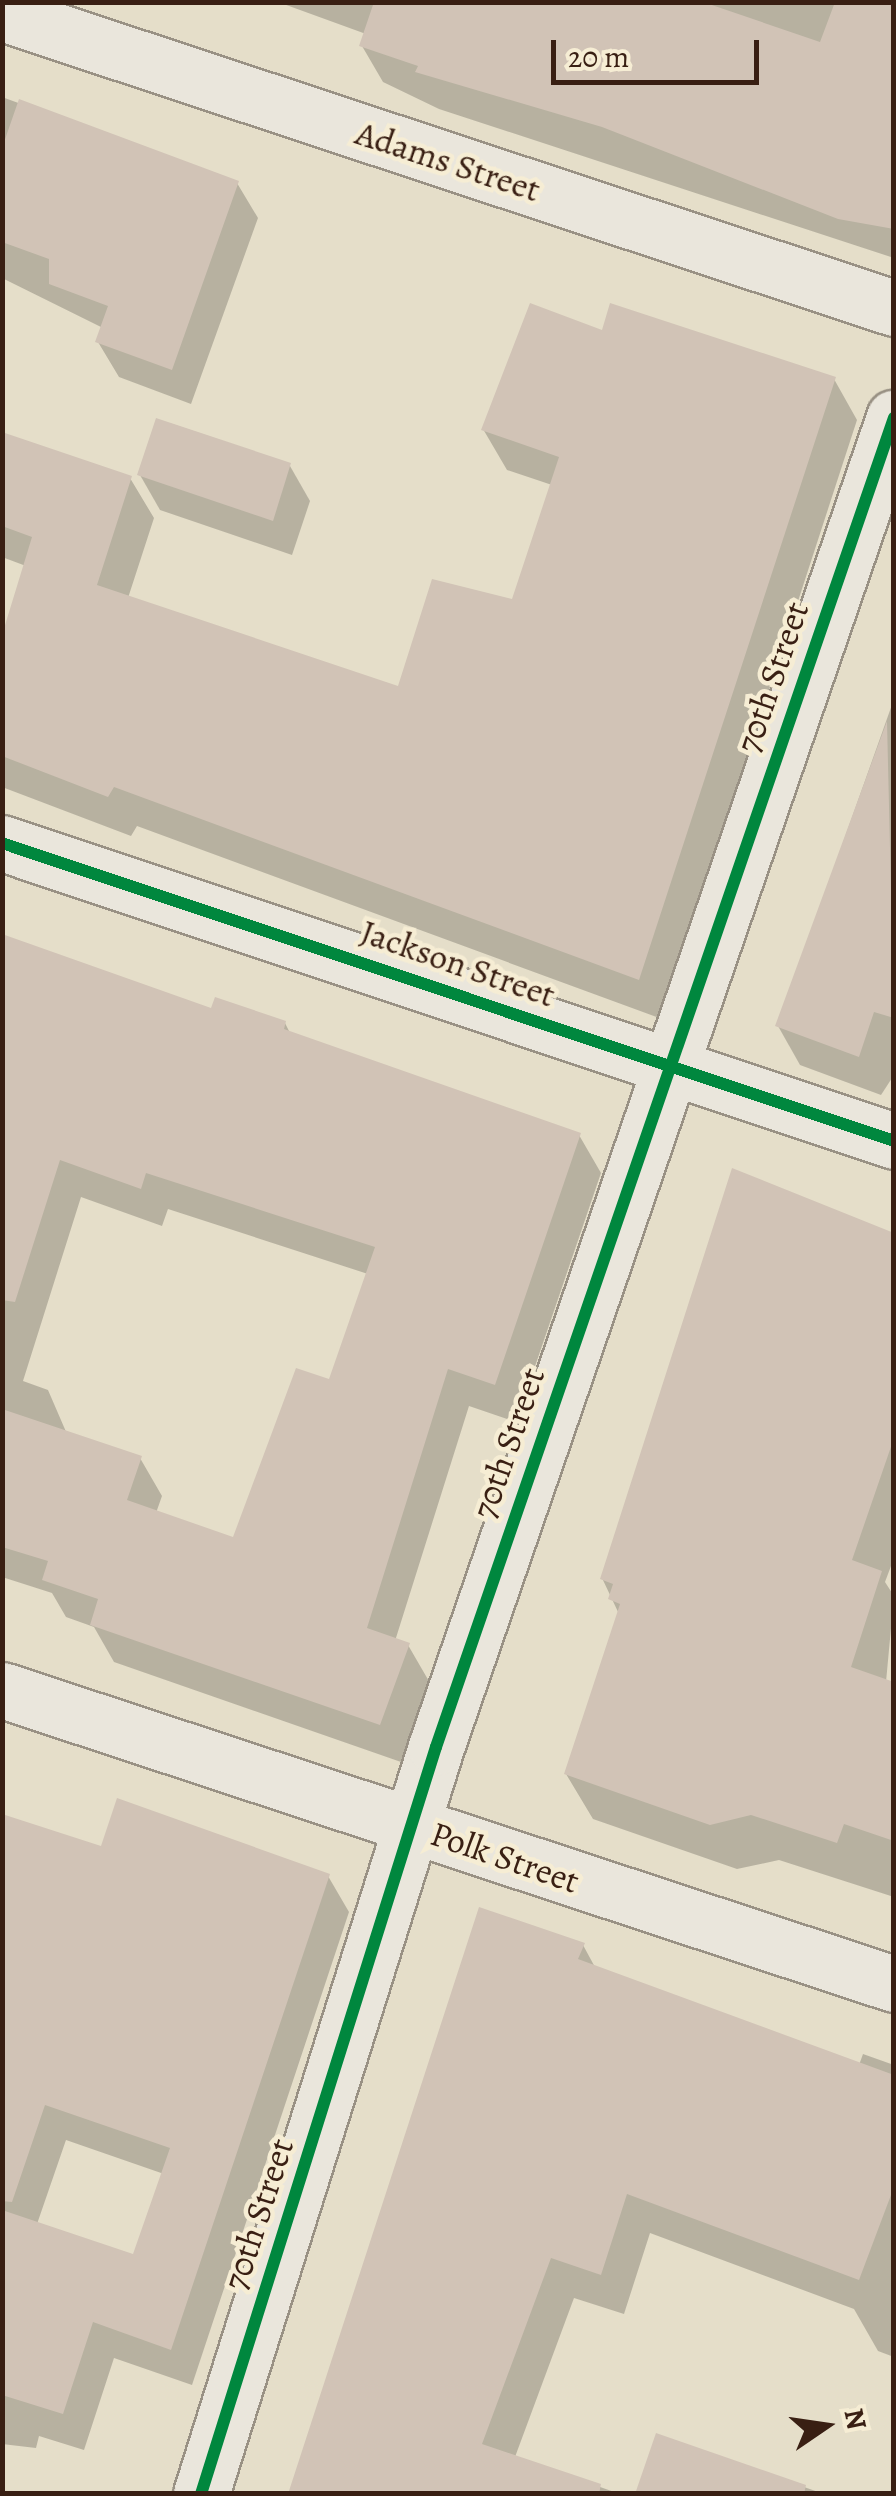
<!DOCTYPE html>
<html>
<head>
<meta charset="utf-8">
<style>
	body { margin:0 }
	#map { position:relative; width:896px; height:2496px; overflow:hidden; background:#e5dec9; font-family:Alegreya,serif }
	div>[style] { position:absolute }
	.shadow>* { inset:0; background:#0003 }
	.building>* { inset:0; background:#d1c3b6 }
	.roads { filter:drop-shadow(2px 0 #999184) drop-shadow(-2px 0 #999184) drop-shadow(0 2px #999184) drop-shadow(0 -2px #999184) }
	.minor>* { height:55px; margin:-27.5px; padding:0 27.5px; transform-origin:27.5px; border-radius:27.5px; background:#eae6dc }
	.cycleway>* { height:12px; margin:-6px; padding:0 6px; transform-origin:6px; border-radius:6px; background:#00873e }
	span { translate:-50% -50%; white-space:nowrap; text-align:center; line-height:1.15; -webkit-text-stroke:9px #f6edd4; paint-order:stroke }
	.street-label { font-size:35px; color:#391f13 }
	.frame { position:absolute; inset:0; border:5px solid #391f13; pointer-events:none }
	.north { position:absolute; left:776px; top:2376px; width:100px; height:100px; -webkit-text-stroke:8px #f6edd4; paint-order:stroke; rotate:77deg; font-size:28px; font-weight:700; line-height:40px; text-align:center; color:#391f13 }
	.north::after { content:''; display:block; margin:auto; width:35px; height:45px; background:#391f13; clip-path:polygon(50% 0,100% 100%,50% 72%,0 100%) }
	.scale { position:absolute; left:551px; top:40px; width:208px; height:45px; box-sizing:border-box; border:5px solid #391f13; border-top:0; padding-left:12px; font-size:30px; line-height:35px; white-space:nowrap; color:#391f13; -webkit-text-stroke:8px #f6edd4; paint-order:stroke }
</style>
</head>
<body>
<div id="map">
	<div class="shadow">
		<div style="clip-path:polygon(278px 2px,894px 2px,894px 258px,439px 109px,383px 82px,362px 46px,366px 34px)"></div>
		<div style="clip-path:polygon(2px 97px,237px 183px,258px 218px,191px 404px,119px 377px,98px 342px,103px 328px,2px 278px)"></div>
		<div style="clip-path:polygon(603px 333px,834px 379px,857px 420px,662px 1019px,137px 826px,131px 836px,2px 787px,2px 637px,26px 566px,2px 557px,2px 434px,130px 478px,154px 518px,128px 598px,400px 689px,513px 602px,552px 485px,507px 470px,483px 429px)"></div>
		<div style="clip-path:polygon(290px 466px,310px 501px,292px 555px,160px 510px,140px 475px)"></div>
		<div style="clip-path:polygon(894px 699px,894px 1075px,881px 1095px,800px 1065px,778px 1026px)"></div>
		<div style="clip-path:polygon(evenodd,2px 937px,213px 1011px,285px 1023px,291px 1035px,579px 1135px,601px 1173px,516px 1422px,469px 1406px,395px 1641px,408px 1645px,430px 1683px,401px 1762px,114px 1662px,94px 1627px,66px 1617px,52px 1593px,2px 1577px,2px 937px,81px 1197px,162px 1226px,168px 1209px,368px 1274px,331px 1382px,235px 1540px,156px 1513px,162px 1496px,140px 1458px,67px 1434px,48px 1390px,23px 1381px,81px 1197px)"></div>
		<div style="clip-path:polygon(894px 1233px,894px 1558px,885px 1582px,894px 1596px,886px 1682px,894px 1685px,894px 1897px,779px 1860px,737px 1869px,593px 1819px,566px 1774px,619px 1614px,602px 1578px)"></div>
		<div style="clip-path:polygon(evenodd,2px 1817px,103px 1849px,328px 1876px,349px 1912px,192px 2385px,114px 2358px,84px 2450px,39px 2436px,36px 2448px,2px 2444px,2px 1817px,66px 2140px,164px 2174px,135px 2257px,37px 2224px,66px 2140px)"></div>
		<div style="clip-path:polygon(583px 1945px,596px 1969px,859px 2065px,863px 2054px,894px 2065px,894px 2357px,878px 2351px,854px 2309px,650px 2233px,624px 2314px,574px 2298px,515px 2457px,620px 2494px,289px 2494px)"></div>
		<div style="clip-path:polygon(658px 2436px,824px 2494px,638px 2494px)"></div>
	</div>
	<div class="building">
		<div style="clip-path:polygon(374px 2px,703px 2px,820px 42px,835px 2px,894px 2px,894px 229px,838px 219px,602px 127px,415px 72px,418px 66px,359px 46px)"></div>
		<div style="clip-path:polygon(19px 99px,239px 181px,172px 370px,95px 342px,108px 306px,49px 284px,49px 259px,2px 242px,2px 148px)"></div>
		<div style="clip-path:polygon(530px 303px,602px 330px,610px 303px,836px 377px,639px 980px,114px 787px,108px 797px,2px 756px,2px 635px,32px 537px,2px 526px,2px 432px,132px 476px,97px 585px,398px 686px,432px 579px,512px 599px,559px 457px,481px 430px)"></div>
		<div style="clip-path:polygon(156px 418px,291px 463px,273px 521px,137px 475px)"></div>
		<div style="clip-path:polygon(887px 721px,894px 1018px,874px 1012px,859px 1057px,775px 1026px)"></div>
		<div style="clip-path:polygon(2px 934px,211px 1008px,215px 997px,286px 1021px,284px 1029px,581px 1133px,495px 1385px,448px 1369px,367px 1628px,410px 1643px,380px 1725px,90px 1625px,98px 1599px,42px 1580px,48px 1561px,2px 1547px,2px 1409px,142px 1456px,127px 1500px,233px 1537px,296px 1368px,329px 1379px,375px 1247px,146px 1173px,141px 1189px,60px 1160px,15px 1302px,2px 1300px)"></div>
		<div style="clip-path:polygon(732px 1168px,894px 1233px,894px 1438px,852px 1560px,882px 1571px,851px 1667px,894px 1682px,894px 1841px,844px 1824px,837px 1843px,751px 1815px,710px 1825px,564px 1774px,620px 1604px,608px 1599px,613px 1584px,600px 1579px)"></div>
		<div style="clip-path:polygon(117px 1798px,330px 1874px,171px 2350px,93px 2322px,63px 2414px,2px 2395px,2px 2210px,133px 2254px,170px 2148px,45px 2105px,12px 2202px,2px 2201px,2px 1814px,101px 1846px)"></div>
		<div style="clip-path:polygon(479px 1907px,585px 1943px,578px 1959px,894px 2075px,894px 2187px,859px 2280px,627px 2194px,601px 2275px,551px 2258px,482px 2444px,601px 2484px,599px 2494px,288px 2494px)"></div>
		<div style="clip-path:polygon(656px 2433px,806px 2485px,804px 2494px,635px 2494px)"></div>
	</div>
	<div class="roads">
		<div class="minor">
			<div style="left:2px;top:13px;width:940px;rotate:18.3deg"></div>
			<div style="left:2px;top:843px;width:940px;rotate:18.47deg"></div>
			<div style="left:2px;top:1690px;width:939px;rotate:18.24deg"></div>
			<div style="left:201px;top:2494px;width:783px;rotate:-72.54deg"></div>
			<div style="left:436px;top:1747px;width:1406px;rotate:-70.99deg"></div>
		</div>
	</div>
	<div class="cycleway">
		<div style="left:2px;top:843px;width:940px;rotate:18.47deg"></div>
		<div style="left:201px;top:2494px;width:783px;rotate:-72.54deg"></div>
		<div style="left:436px;top:1747px;width:1406px;rotate:-70.99deg"></div>
	</div>
	<div class="street-label">
		<span style="left:448px;top:161px;rotate:18deg">Adams Street</span>
		<span style="left:772px;top:677px;rotate:-71deg">70th Street</span>
		<span style="left:458px;top:963px;rotate:19deg">Jackson Street</span>
		<span style="left:508px;top:1443px;rotate:-71deg">70th Street</span>
		<span style="left:505px;top:1857px;rotate:19deg">Polk Street</span>
		<span style="left:258px;top:2214px;rotate:-72deg">70th Street</span>
	</div>
	<div class="frame"></div>
	<div class="north">N</div>
	<div class="scale">20 m</div>
</div>
</body>
</html>
